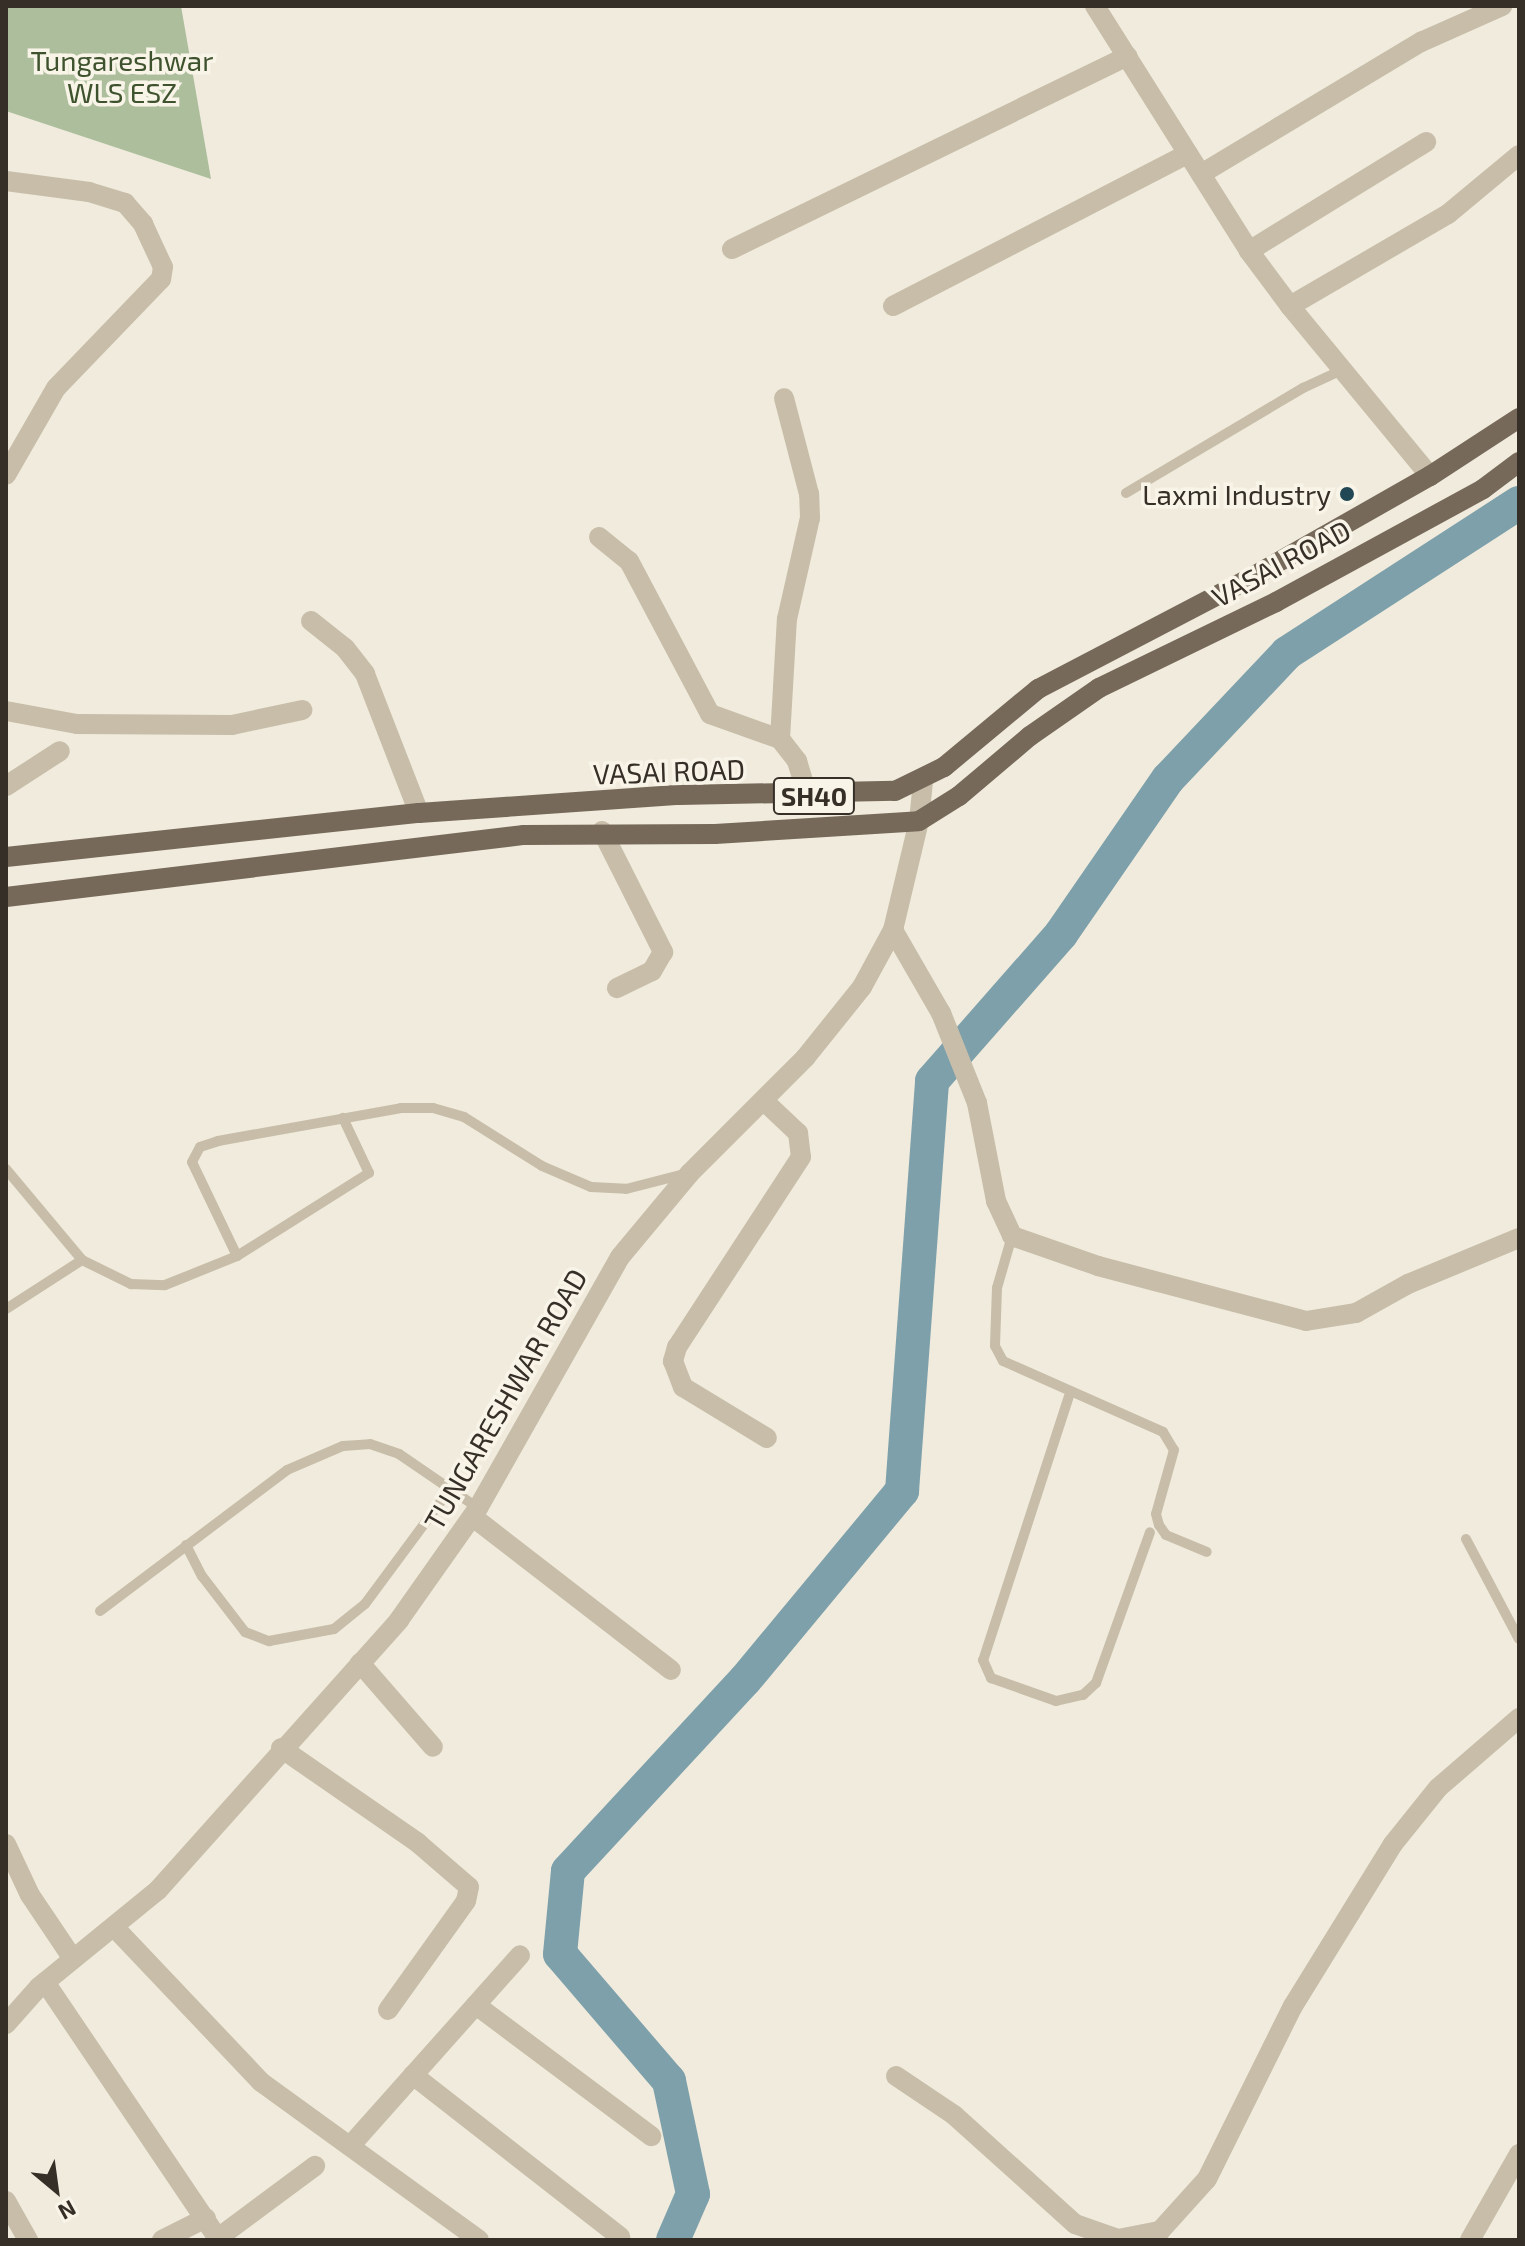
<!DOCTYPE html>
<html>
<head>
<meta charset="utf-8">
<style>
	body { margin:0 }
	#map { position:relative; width:1525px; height:2246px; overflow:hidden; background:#f0ebdc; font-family:"Exo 2",sans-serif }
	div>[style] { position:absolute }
	.green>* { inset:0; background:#adbe9d }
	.river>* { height:34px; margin:-17px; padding:0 17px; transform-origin:17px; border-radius:17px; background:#7da0ab }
	.service>* { height:10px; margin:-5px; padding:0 5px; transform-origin:5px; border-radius:5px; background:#c7bda9 }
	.minor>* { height:20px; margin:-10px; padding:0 10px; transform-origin:10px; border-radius:10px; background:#c7bda9 }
	.tertiary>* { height:20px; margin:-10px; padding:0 10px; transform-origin:10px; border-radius:10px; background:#c7bda9 }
	.primary>* { height:20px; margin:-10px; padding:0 10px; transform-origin:10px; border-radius:10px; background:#76695a }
	.dots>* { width:22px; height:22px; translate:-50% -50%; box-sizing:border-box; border:4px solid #f8f4e8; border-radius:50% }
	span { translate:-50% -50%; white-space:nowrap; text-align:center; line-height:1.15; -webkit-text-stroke:7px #f8f4e8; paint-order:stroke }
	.shield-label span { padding:2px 6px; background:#f8f4e8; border:2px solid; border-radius:6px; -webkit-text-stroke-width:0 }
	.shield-label { font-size:26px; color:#352f28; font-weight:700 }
	.park-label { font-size:28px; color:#3e522e }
	.poi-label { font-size:28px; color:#352f28 }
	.right { translate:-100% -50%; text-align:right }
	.street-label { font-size:28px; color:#352f28 }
	.frame { position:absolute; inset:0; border:8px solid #352f28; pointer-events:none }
	.north { position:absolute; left:16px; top:2150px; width:80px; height:80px; -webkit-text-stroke:6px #f8f4e8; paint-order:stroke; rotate:151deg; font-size:22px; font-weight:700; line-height:32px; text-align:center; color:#352f28 }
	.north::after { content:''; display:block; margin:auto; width:28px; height:36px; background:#352f28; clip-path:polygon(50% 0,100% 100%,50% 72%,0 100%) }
</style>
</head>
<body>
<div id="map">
	<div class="green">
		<div style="clip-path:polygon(6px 6px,181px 6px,211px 179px,6px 111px)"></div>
	</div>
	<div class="river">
		<div style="left:673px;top:2240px;width:50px;rotate:-66.5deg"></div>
		<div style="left:693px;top:2194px;width:116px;rotate:-102deg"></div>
		<div style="left:669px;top:2081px;width:167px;rotate:-130.6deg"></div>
		<div style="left:560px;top:1954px;width:83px;rotate:-84.5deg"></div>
		<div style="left:568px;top:1871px;width:260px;rotate:-47.2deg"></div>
		<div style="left:745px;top:1680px;width:246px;rotate:-50.3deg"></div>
		<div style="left:902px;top:1491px;width:411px;rotate:-85.8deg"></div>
		<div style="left:932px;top:1081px;width:196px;rotate:-48.7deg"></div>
		<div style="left:1061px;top:934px;width:188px;rotate:-55.4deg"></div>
		<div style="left:1168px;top:779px;width:173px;rotate:-46.6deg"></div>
		<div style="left:1287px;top:653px;width:276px;rotate:-32.9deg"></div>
	</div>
	<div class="service">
		<div style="left:1126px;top:493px;width:206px;rotate:-30.7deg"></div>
		<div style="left:1303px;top:388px;width:43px;rotate:-24.8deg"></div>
		<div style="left:6px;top:1169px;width:119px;rotate:50.1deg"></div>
		<div style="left:82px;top:1260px;width:55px;rotate:26.1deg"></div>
		<div style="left:131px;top:1284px;width:34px;rotate:2deg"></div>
		<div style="left:165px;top:1285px;width:78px;rotate:-21.9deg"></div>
		<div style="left:237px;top:1256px;width:104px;rotate:-115.6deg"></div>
		<div style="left:192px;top:1162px;width:17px;rotate:-62deg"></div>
		<div style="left:200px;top:1147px;width:19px;rotate:-18deg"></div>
		<div style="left:218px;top:1141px;width:186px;rotate:-10.2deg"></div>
		<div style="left:401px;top:1108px;width:32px"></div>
		<div style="left:433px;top:1108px;width:32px;rotate:16deg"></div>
		<div style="left:464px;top:1117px;width:92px;rotate:32.1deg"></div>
		<div style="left:542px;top:1166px;width:53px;rotate:23.2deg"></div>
		<div style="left:591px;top:1187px;width:35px;rotate:3deg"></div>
		<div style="left:626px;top:1189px;width:61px;rotate:-14.3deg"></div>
		<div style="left:1012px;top:1236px;width:54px;rotate:106.1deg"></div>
		<div style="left:997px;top:1288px;width:58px;rotate:92deg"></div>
		<div style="left:995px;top:1346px;width:17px;rotate:62deg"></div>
		<div style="left:1003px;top:1361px;width:175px;rotate:23.9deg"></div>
		<div style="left:1163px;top:1432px;width:21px;rotate:59deg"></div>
		<div style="left:1174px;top:1450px;width:66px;rotate:105.7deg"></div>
		<div style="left:1156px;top:1514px;width:11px;rotate:75deg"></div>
		<div style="left:1159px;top:1525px;width:12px;rotate:55deg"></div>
		<div style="left:1166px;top:1535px;width:44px;rotate:22.5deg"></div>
		<div style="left:237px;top:1256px;width:156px;rotate:-32.2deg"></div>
		<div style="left:369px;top:1173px;width:61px;rotate:-115.3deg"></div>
		<div style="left:6px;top:1309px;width:90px;rotate:-32.8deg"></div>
		<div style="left:1070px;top:1393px;width:281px;rotate:108deg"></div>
		<div style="left:983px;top:1660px;width:20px;rotate:66deg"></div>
		<div style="left:991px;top:1678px;width:69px;rotate:19.5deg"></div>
		<div style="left:1056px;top:1701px;width:28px;rotate:-13deg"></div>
		<div style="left:1083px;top:1695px;width:18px;rotate:-43deg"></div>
		<div style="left:1096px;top:1683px;width:160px;rotate:-70.3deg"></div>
		<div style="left:1466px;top:1539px;width:113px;rotate:62.1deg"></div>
		<div style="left:186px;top:1545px;width:35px;rotate:63deg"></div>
		<div style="left:202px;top:1576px;width:71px;rotate:52.5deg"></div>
		<div style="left:245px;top:1632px;width:26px;rotate:21deg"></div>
		<div style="left:269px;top:1641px;width:66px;rotate:-10.5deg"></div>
		<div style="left:334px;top:1629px;width:40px;rotate:-39deg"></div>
		<div style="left:365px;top:1604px;width:143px;rotate:-53.5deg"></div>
		<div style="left:100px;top:1611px;width:234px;rotate:-37deg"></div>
		<div style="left:287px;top:1470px;width:61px;rotate:-23.2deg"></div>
		<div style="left:343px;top:1446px;width:27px;rotate:-4deg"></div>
		<div style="left:370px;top:1444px;width:31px;rotate:19deg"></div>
		<div style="left:399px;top:1454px;width:96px;rotate:34.4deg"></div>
	</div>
	<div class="minor">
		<div style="left:1095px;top:6px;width:289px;rotate:57.8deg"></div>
		<div style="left:1249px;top:251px;width:69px;rotate:53.3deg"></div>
		<div style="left:1201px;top:174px;width:257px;rotate:-31deg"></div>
		<div style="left:1421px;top:42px;width:89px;rotate:-24deg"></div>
		<div style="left:6px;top:181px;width:84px;rotate:7.5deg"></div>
		<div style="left:89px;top:192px;width:38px;rotate:17deg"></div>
		<div style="left:125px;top:203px;width:28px;rotate:49deg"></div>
		<div style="left:143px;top:224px;width:47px;rotate:65.1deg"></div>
		<div style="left:163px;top:267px;width:12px;rotate:99deg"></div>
		<div style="left:161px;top:279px;width:151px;rotate:133.9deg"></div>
		<div style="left:56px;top:388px;width:100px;rotate:119.9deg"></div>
		<div style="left:732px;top:249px;width:440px;rotate:-26deg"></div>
		<div style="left:1249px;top:251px;width:208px;rotate:-31.6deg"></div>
		<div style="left:893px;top:306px;width:332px;rotate:-27.3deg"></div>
		<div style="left:1430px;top:476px;width:220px;rotate:-129.5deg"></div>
		<div style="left:1290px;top:306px;width:183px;rotate:-30.2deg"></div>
		<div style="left:1448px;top:214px;width:92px;rotate:-39.7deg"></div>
		<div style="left:599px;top:537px;width:38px;rotate:39deg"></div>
		<div style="left:629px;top:561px;width:173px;rotate:62.1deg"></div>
		<div style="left:710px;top:714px;width:74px;rotate:19.7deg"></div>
		<div style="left:780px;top:739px;width:28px;rotate:52deg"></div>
		<div style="left:797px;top:761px;width:38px;rotate:73deg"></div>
		<div style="left:311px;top:621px;width:43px;rotate:38.5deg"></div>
		<div style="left:345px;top:648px;width:33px;rotate:52deg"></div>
		<div style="left:365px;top:674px;width:149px;rotate:68.8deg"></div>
		<div style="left:6px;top:711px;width:72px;rotate:10.4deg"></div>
		<div style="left:77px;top:724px;width:155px;rotate:0.4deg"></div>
		<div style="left:232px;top:725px;width:72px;rotate:-12.1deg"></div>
		<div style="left:780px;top:739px;width:120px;rotate:-86.7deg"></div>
		<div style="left:787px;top:619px;width:104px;rotate:-77.2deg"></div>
		<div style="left:810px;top:518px;width:24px;rotate:-92deg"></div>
		<div style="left:809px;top:494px;width:99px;rotate:-104.6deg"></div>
		<div style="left:6px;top:786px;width:64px;rotate:-32.9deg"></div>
		<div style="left:602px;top:831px;width:136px;rotate:63.2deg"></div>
		<div style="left:663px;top:952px;width:22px;rotate:120deg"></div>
		<div style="left:652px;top:971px;width:39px;rotate:154deg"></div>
		<div style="left:893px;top:930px;width:96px;rotate:60deg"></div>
		<div style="left:941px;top:1013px;width:97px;rotate:68.2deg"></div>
		<div style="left:977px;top:1103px;width:100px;rotate:79deg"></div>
		<div style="left:996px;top:1201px;width:38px;rotate:65deg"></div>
		<div style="left:1012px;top:1236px;width:91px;rotate:19.2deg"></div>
		<div style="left:1098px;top:1266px;width:215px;rotate:14.8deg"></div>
		<div style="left:1306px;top:1321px;width:51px;rotate:-9.1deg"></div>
		<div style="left:1356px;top:1313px;width:60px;rotate:-29.1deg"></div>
		<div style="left:1408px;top:1284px;width:120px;rotate:-22.5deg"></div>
		<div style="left:764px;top:1101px;width:47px;rotate:43.3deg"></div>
		<div style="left:798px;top:1133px;width:24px;rotate:83deg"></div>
		<div style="left:801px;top:1157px;width:227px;rotate:123.1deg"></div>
		<div style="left:677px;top:1347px;width:15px;rotate:106deg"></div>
		<div style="left:673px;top:1361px;width:28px;rotate:69deg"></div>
		<div style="left:683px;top:1387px;width:98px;rotate:31.3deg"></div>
		<div style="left:473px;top:1517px;width:250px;rotate:37.7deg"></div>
		<div style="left:360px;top:1663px;width:111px;rotate:49deg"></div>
		<div style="left:281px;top:1748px;width:167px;rotate:34.7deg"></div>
		<div style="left:418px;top:1843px;width:67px;rotate:40.8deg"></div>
		<div style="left:469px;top:1887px;width:14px;rotate:102deg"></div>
		<div style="left:466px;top:1901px;width:134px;rotate:125.6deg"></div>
		<div style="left:6px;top:1844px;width:56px;rotate:64.8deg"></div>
		<div style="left:30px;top:1895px;width:77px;rotate:56.1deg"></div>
		<div style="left:115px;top:1928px;width:212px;rotate:46.5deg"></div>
		<div style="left:261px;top:2082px;width:269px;rotate:35.9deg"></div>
		<div style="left:45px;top:1982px;width:311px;rotate:56deg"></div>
		<div style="left:476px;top:2005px;width:219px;rotate:36.8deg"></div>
		<div style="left:413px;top:2075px;width:263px;rotate:38deg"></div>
		<div style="left:896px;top:2076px;width:70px;rotate:33.9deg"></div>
		<div style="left:954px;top:2115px;width:163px;rotate:42deg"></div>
		<div style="left:1075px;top:2224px;width:46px;rotate:19.2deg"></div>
		<div style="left:1118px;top:2239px;width:43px;rotate:-10.8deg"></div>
		<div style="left:1160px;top:2231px;width:70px;rotate:-47.9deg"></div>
		<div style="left:1207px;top:2179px;width:193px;rotate:-63.6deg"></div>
		<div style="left:1293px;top:2006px;width:190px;rotate:-58.3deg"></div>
		<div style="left:1393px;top:1844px;width:72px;rotate:-51.2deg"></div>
		<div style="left:1438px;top:1788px;width:107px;rotate:-40.8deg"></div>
		<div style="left:351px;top:2145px;width:254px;rotate:-48.3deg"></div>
		<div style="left:6px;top:2201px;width:45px;rotate:60.6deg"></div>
		<div style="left:218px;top:2238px;width:121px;rotate:-36.6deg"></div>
		<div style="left:162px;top:2240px;width:49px;rotate:-26.6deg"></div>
		<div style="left:1470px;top:2240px;width:99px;rotate:-60.3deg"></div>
	</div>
	<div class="tertiary">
		<div style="left:6px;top:2024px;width:50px;rotate:-48.3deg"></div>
		<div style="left:39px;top:1987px;width:154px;rotate:-39.2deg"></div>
		<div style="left:158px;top:1890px;width:362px;rotate:-48.2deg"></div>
		<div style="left:399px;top:1620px;width:137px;rotate:-54.8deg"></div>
		<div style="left:478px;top:1508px;width:288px;rotate:-60.5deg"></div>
		<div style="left:620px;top:1257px;width:109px;rotate:-50.2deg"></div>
		<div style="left:690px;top:1173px;width:163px;rotate:-45deg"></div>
		<div style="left:805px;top:1058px;width:91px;rotate:-51.2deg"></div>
		<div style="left:862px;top:987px;width:65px;rotate:-61.5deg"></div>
		<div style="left:893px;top:930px;width:112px;rotate:-76.6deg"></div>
		<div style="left:919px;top:821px;width:40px;rotate:-84.3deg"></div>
	</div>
	<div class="primary">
		<div style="left:6px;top:857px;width:415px;rotate:-6.1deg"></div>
		<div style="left:419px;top:813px;width:261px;rotate:-4deg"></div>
		<div style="left:679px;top:795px;width:216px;rotate:-1.1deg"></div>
		<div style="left:895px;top:791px;width:55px;rotate:-26.1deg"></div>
		<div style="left:944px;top:767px;width:122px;rotate:-39.7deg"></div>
		<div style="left:1038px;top:689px;width:233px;rotate:-27.6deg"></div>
		<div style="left:1245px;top:581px;width:213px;rotate:-29.6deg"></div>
		<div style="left:1430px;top:476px;width:106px;rotate:-33.1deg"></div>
		<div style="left:6px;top:897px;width:522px;rotate:-6.83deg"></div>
		<div style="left:524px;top:835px;width:191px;rotate:-0.3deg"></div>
		<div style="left:715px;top:834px;width:204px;rotate:-3.6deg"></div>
		<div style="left:919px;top:821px;width:47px;rotate:-32deg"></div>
		<div style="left:959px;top:796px;width:93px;rotate:-40.2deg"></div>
		<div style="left:1030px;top:736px;width:84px;rotate:-34.8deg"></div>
		<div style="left:1099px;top:688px;width:197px;rotate:-25.9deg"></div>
		<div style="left:1276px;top:602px;width:236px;rotate:-28.6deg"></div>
		<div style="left:1483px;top:489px;width:45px;rotate:-36.9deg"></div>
	</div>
	<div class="dots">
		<div style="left:1347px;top:494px;background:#214654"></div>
	</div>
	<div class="shield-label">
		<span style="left:814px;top:796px">SH40</span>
	</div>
	<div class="park-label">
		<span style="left:122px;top:76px">Tungareshwar<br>WLS ESZ</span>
	</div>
	<div class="poi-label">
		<span class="right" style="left:1331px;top:494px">Laxmi Industry</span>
	</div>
	<div class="street-label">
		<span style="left:1281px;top:563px;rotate:-28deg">VASAI ROAD</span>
		<span style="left:669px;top:771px;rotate:-2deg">VASAI ROAD</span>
		<span style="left:505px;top:1399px;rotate:-60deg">TUNGARESHWAR ROAD</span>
	</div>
	<div class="frame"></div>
	<div class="north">N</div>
</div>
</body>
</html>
